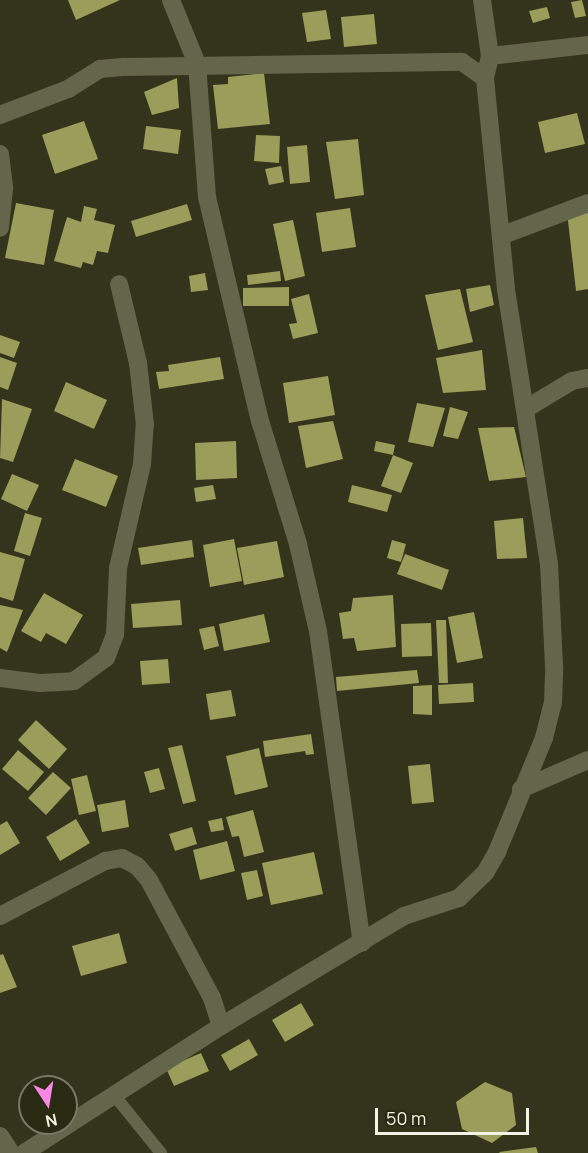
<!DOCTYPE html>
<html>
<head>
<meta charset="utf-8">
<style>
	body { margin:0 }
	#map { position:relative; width:588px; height:1153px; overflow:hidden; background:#33341b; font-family:Manrope,sans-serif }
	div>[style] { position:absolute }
	.building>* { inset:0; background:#9b9e5a }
	.lane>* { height:12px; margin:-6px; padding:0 6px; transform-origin:6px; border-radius:6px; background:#64664b }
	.street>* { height:18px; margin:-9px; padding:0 9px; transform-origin:9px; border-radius:9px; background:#64664b }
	span { translate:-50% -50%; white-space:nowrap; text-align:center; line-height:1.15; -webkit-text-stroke:6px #292a12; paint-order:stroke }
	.north { position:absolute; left:18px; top:1075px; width:60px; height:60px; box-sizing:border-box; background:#292a12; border:2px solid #797a66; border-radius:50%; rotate:168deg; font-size:16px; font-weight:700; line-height:24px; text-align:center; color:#f2f3e4 }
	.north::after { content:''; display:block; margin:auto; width:21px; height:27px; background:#fb87e5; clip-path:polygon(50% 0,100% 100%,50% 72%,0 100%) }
	.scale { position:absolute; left:375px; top:1108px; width:154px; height:27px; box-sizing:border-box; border:3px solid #f2f3e4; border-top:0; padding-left:8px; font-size:18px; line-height:21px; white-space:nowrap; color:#f2f3e4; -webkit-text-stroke:4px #292a12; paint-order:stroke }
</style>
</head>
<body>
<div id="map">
	<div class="building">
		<div style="clip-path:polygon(68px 0,120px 0,76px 20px)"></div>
		<div style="clip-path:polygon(582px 0,586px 16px,575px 18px,571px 2px)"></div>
		<div style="clip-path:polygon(547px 7px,550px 18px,533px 23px,529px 11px)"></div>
		<div style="clip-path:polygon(326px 10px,331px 39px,307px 42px,302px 13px)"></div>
		<div style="clip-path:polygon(374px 14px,377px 44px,344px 47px,341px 17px)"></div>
		<div style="clip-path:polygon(264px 73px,270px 124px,218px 129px,213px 85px,228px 84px,228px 77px)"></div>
		<div style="clip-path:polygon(177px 78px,179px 108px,152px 115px,144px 92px)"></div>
		<div style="clip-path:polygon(577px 113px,585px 144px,545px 153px,538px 122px)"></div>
		<div style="clip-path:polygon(84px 121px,98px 159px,55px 174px,42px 135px)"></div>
		<div style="clip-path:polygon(146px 126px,181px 130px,178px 154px,143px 149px)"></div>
		<div style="clip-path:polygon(256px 135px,280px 136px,279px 163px,254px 161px)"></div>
		<div style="clip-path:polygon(358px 139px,364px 195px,335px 199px,326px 142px)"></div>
		<div style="clip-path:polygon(307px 145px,310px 182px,290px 184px,287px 147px)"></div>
		<div style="clip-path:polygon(281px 166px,284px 182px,269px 185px,265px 169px)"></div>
		<div style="clip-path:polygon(16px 203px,54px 210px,44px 265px,5px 258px)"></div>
		<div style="clip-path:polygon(187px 204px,192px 220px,136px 237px,131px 221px)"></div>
		<div style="clip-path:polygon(84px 206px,97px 209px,94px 220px,115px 225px,108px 253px,97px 251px,93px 265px,83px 262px,81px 268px,54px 261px,67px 217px,81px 222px)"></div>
		<div style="clip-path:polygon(350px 208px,356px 247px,322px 252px,316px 213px)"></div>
		<div style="clip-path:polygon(588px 209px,588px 289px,576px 291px,567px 212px)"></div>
		<div style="clip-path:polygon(293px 220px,305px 276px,285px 281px,273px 224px)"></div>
		<div style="clip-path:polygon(280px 271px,281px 281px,248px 285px,247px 275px)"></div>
		<div style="clip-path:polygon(205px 273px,208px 290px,191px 292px,189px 276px)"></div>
		<div style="clip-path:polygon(490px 285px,494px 305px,470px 312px,466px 289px)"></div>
		<div style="clip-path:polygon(289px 287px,289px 306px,243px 306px,243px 288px)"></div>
		<div style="clip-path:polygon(460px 289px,473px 342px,438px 350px,425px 295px)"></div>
		<div style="clip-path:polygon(309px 294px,318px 333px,293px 339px,289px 324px,297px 323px,291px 299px)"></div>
		<div style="clip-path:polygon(0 335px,20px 342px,14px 358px,0 353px)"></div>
		<div style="clip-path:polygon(482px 350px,486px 390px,443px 393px,436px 358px)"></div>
		<div style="clip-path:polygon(0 357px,17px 363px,8px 390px,0 387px)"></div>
		<div style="clip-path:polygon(220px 357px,224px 379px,159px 389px,156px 372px,169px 371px,168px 365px)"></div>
		<div style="clip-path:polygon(328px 376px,335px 415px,289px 423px,283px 383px)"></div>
		<div style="clip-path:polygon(66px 382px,107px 400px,94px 429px,54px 411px)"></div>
		<div style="clip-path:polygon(2px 399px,32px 409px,13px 462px,0 458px)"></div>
		<div style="clip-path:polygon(417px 403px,445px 408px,433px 447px,408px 442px)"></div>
		<div style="clip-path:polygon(450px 407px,468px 412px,458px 439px,443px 436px)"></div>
		<div style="clip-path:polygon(333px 421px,343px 459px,306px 468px,298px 426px)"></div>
		<div style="clip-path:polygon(514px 427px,526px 477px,489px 481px,478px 428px)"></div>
		<div style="clip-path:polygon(236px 441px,237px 478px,196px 480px,195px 443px)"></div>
		<div style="clip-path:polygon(376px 441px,395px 445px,393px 455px,413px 463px,401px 493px,381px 486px,393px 455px,374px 451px)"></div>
		<div style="clip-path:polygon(75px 459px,118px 476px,106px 507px,62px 490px)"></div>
		<div style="clip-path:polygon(12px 474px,39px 485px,27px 511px,1px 499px)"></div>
		<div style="clip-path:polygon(213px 485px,216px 499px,196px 502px,194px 488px)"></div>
		<div style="clip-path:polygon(352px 485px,392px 495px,387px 512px,348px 502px)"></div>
		<div style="clip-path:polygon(25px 513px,42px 518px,30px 556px,14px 551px)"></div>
		<div style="clip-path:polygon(523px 518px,527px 558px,497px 559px,494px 521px)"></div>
		<div style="clip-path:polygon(234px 539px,242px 581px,210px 587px,203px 545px)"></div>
		<div style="clip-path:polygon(192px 540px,194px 557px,141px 565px,138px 548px)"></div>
		<div style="clip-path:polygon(392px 540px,406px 544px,401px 562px,387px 558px)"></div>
		<div style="clip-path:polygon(277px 541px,284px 577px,244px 585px,237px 548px)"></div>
		<div style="clip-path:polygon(0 552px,25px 559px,13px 601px,0 597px)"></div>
		<div style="clip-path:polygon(405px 554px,449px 570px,442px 590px,397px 574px)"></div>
		<div style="clip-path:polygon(44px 593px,83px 615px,66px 644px,46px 633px,41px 642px,21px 631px)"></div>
		<div style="clip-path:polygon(393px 595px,396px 647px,357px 651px,354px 638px,343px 639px,339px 613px,351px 611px,353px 598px)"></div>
		<div style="clip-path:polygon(180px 600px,182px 625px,133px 628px,131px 604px)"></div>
		<div style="clip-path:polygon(0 605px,23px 610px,7px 652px,0 648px)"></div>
		<div style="clip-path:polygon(474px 612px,483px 658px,457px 663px,448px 617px)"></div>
		<div style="clip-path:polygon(264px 614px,270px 642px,224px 651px,219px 624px)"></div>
		<div style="clip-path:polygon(436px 620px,446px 620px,448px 683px,439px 683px)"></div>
		<div style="clip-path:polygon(431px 623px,432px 656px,402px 657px,401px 624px)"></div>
		<div style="clip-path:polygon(214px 626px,219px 646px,204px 650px,199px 629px)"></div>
		<div style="clip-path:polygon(168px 659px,170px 683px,142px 685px,140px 661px)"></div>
		<div style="clip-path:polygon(417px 670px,419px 683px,337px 691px,336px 677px)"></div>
		<div style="clip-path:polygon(473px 683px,474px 702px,439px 704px,438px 685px)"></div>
		<div style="clip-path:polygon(432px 685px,432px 715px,413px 714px,413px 686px)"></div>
		<div style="clip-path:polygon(231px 690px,236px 716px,210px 720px,206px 694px)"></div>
		<div style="clip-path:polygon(36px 720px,67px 749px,49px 769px,18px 740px)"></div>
		<div style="clip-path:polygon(311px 734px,314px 754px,306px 755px,305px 751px,265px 757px,263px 741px)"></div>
		<div style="clip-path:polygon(182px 745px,196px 801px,183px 804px,168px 748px)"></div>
		<div style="clip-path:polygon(259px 748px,268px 787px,235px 795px,226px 756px)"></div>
		<div style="clip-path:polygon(18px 750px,44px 772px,28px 791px,2px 769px)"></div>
		<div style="clip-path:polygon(430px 764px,434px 802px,412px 804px,408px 766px)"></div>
		<div style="clip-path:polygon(159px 768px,165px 789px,150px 793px,144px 772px)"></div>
		<div style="clip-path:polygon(53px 772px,71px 788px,46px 815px,28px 798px)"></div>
		<div style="clip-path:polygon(87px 775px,96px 811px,79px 815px,71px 779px)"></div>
		<div style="clip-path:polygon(125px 800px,129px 827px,102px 832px,97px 805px)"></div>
		<div style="clip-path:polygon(253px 810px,264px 852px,244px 857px,239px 836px,232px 837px,226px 817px)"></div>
		<div style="clip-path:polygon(222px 818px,224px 830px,211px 832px,208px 821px)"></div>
		<div style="clip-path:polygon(76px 819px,90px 843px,60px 861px,46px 837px)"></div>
		<div style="clip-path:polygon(7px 821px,20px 843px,0 855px,0 825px)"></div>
		<div style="clip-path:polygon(192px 827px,197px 844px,175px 851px,169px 834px)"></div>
		<div style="clip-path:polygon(227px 841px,235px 871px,200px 880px,193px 850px)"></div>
		<div style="clip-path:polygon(314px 852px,323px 894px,271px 905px,262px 863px)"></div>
		<div style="clip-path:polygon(257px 870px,263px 896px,247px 900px,241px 873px)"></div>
		<div style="clip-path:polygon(119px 933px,127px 963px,81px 976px,72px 946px)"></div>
		<div style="clip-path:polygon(3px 954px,17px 987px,0 993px,0 955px)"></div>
		<div style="clip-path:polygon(301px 1003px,314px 1025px,285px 1042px,272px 1020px)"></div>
		<div style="clip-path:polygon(249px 1039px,258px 1055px,230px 1071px,221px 1055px)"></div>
		<div style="clip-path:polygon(201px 1053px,209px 1071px,174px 1086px,166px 1068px)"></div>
		<div style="clip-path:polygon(485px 1082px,512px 1093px,516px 1125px,492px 1143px,462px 1129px,456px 1102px)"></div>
		<div style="clip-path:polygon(536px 1147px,538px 1153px,500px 1153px,499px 1152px)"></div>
	</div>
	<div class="lane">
		<div style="left:114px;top:1095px;width:75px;rotate:51deg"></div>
	</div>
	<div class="street">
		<div style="left:171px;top:0;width:69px;rotate:67.9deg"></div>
		<div style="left:197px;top:64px;width:133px;rotate:85.7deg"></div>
		<div style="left:207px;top:197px;width:230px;rotate:76.7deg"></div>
		<div style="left:260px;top:421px;width:129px;rotate:72.8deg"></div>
		<div style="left:298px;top:544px;width:89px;rotate:77.1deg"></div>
		<div style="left:318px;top:631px;width:315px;rotate:82deg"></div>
		<div style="left:490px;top:56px;width:99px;rotate:-6.4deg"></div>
		<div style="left:0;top:115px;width:73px;rotate:-20.9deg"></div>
		<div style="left:68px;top:89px;width:38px;rotate:-32deg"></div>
		<div style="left:100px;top:69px;width:25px;rotate:-5deg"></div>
		<div style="left:125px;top:67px;width:337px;rotate:-0.9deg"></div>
		<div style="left:462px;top:62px;width:28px;rotate:35deg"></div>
		<div style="left:0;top:154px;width:35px;rotate:83deg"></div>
		<div style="left:4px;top:189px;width:39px;rotate:96deg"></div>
		<div style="left:503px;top:235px;width:91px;rotate:-20.6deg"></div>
		<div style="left:527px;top:408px;width:52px;rotate:-31deg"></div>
		<div style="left:572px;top:381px;width:16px;rotate:-11deg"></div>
		<div style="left:0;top:678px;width:40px;rotate:7.1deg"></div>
		<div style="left:40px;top:683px;width:34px;rotate:-3deg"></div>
		<div style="left:74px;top:681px;width:39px;rotate:-36deg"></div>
		<div style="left:106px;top:658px;width:25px;rotate:-69deg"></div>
		<div style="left:115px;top:635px;width:67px;rotate:-87.4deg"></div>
		<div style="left:118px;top:568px;width:107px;rotate:-77deg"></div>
		<div style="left:142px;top:464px;width:39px;rotate:-86deg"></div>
		<div style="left:145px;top:425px;width:62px;rotate:-96.4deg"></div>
		<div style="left:138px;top:363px;width:81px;rotate:-103.5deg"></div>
		<div style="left:521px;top:789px;width:73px;rotate:-23.4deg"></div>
		<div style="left:0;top:916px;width:119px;rotate:-27.6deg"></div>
		<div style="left:105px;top:861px;width:17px;rotate:-10deg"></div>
		<div style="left:122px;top:858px;width:17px;rotate:28deg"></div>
		<div style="left:137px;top:866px;width:18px;rotate:49deg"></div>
		<div style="left:149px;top:880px;width:134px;rotate:61.9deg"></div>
		<div style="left:212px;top:998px;width:29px;rotate:72deg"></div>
		<div style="left:0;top:1136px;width:20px;rotate:57deg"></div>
		<div style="left:24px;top:1153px;width:234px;rotate:-32.8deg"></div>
		<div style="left:221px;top:1026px;width:214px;rotate:-31deg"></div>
		<div style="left:404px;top:916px;width:58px;rotate:-18.1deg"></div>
		<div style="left:459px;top:898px;width:36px;rotate:-44deg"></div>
		<div style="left:485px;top:873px;width:24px;rotate:-60deg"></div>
		<div style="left:497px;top:852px;width:123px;rotate:-67.6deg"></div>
		<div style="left:544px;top:738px;width:36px;rotate:-76deg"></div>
		<div style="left:553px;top:703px;width:37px;rotate:-88deg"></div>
		<div style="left:554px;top:666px;width:102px;rotate:-92.8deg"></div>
		<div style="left:549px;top:564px;width:278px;rotate:-98.9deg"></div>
		<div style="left:506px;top:289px;width:212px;rotate:-95.7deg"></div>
		<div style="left:485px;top:78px;width:23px;rotate:-77deg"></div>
		<div style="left:490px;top:56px;width:57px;rotate:-98.1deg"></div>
	</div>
	<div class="north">N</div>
	<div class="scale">50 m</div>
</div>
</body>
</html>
